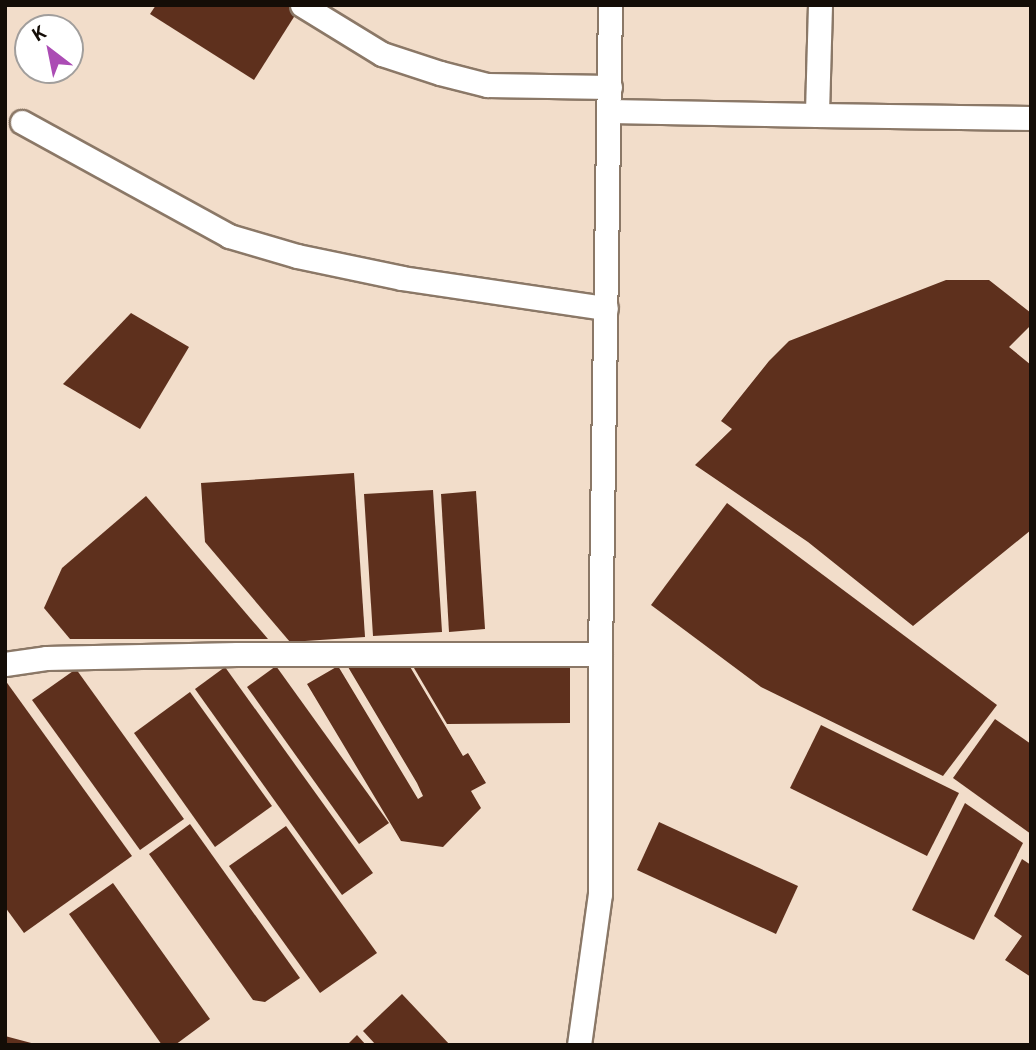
<!DOCTYPE html>
<html>
<head>
<meta charset="utf-8">
<style>
	body { margin:0 }
	#map { position:relative; width:1036px; height:1050px; overflow:hidden; background:#f2ddca; font-family:Barlow,sans-serif }
	div>[style] { position:absolute }
	.building>* { inset:0; background:#5e301d }
	.roads { filter:drop-shadow(2px 0 #8b7867) drop-shadow(-2px 0 #8b7867) drop-shadow(0 2px #8b7867) drop-shadow(0 -2px #8b7867) }
	.minor>* { height:23px; margin:-11.5px; padding:0 11.5px; transform-origin:11.5px; border-radius:11.5px; background:#fff }
	span { translate:-50% -50%; white-space:nowrap; text-align:center; line-height:1.15; -webkit-text-stroke:7px #fff; paint-order:stroke }
	.frame { position:absolute; inset:0; border:7px solid #140d07; pointer-events:none }
	.north { position:absolute; left:14px; top:14px; width:70px; height:70px; box-sizing:border-box; background:#fff; border:2px solid #a19e9c; border-radius:50%; rotate:328deg; font-size:19px; font-weight:700; line-height:28px; text-align:center; color:#140d07 }
	.north::after { content:''; display:block; margin:auto; width:24px; height:32px; background:#ab4cb4; clip-path:polygon(50% 0,100% 100%,50% 72%,0 100%) }
</style>
</head>
<body>
<div id="map">
	<div class="building">
		<div style="clip-path:polygon(156px 5px,293px 5px,299px 9px,254px 80px,150px 14px)"></div>
		<div style="clip-path:polygon(946px 280px,989px 280px,1031px 313px,1031px 325px,1009px 347px,1031px 365px,1031px 530px,913px 626px,808px 542px,695px 465px,732px 429px,721px 421px,769px 361px,789px 341px)"></div>
		<div style="clip-path:polygon(131px 313px,189px 347px,140px 429px,63px 384px)"></div>
		<div style="clip-path:polygon(354px 473px,365px 637px,290px 642px,205px 542px,201px 483px)"></div>
		<div style="clip-path:polygon(433px 490px,442px 632px,373px 636px,364px 494px)"></div>
		<div style="clip-path:polygon(476px 491px,485px 629px,449px 632px,441px 494px)"></div>
		<div style="clip-path:polygon(146px 496px,268px 639px,70px 639px,44px 608px,62px 568px)"></div>
		<div style="clip-path:polygon(727px 503px,997px 705px,943px 776px,761px 687px,651px 605px)"></div>
		<div style="clip-path:polygon(409px 665px,463px 756px,468px 753px,486px 783px,471px 791px,481px 808px,443px 847px,401px 841px,307px 684px,338px 666px,418px 799px,423px 796px,417px 783px,348px 667px)"></div>
		<div style="clip-path:polygon(276px 666px,389px 823px,359px 844px,247px 687px)"></div>
		<div style="clip-path:polygon(225px 667px,373px 873px,342px 895px,195px 689px)"></div>
		<div style="clip-path:polygon(570px 667px,570px 723px,447px 724px,414px 668px)"></div>
		<div style="clip-path:polygon(76px 669px,184px 819px,140px 850px,32px 700px)"></div>
		<div style="clip-path:polygon(5px 680px,132px 856px,24px 933px,5px 907px)"></div>
		<div style="clip-path:polygon(190px 692px,272px 806px,215px 847px,134px 733px)"></div>
		<div style="clip-path:polygon(995px 719px,1031px 744px,1031px 834px,953px 778px)"></div>
		<div style="clip-path:polygon(821px 725px,959px 793px,927px 856px,790px 788px)"></div>
		<div style="clip-path:polygon(965px 803px,1023px 843px,974px 940px,912px 910px)"></div>
		<div style="clip-path:polygon(659px 822px,798px 886px,776px 934px,637px 870px)"></div>
		<div style="clip-path:polygon(190px 824px,300px 978px,265px 1002px,253px 1000px,149px 854px)"></div>
		<div style="clip-path:polygon(286px 826px,377px 953px,320px 993px,229px 866px)"></div>
		<div style="clip-path:polygon(1022px 859px,1031px 865px,1031px 977px,1005px 960px,1022px 936px,994px 916px)"></div>
		<div style="clip-path:polygon(113px 883px,210px 1019px,175px 1045px,162px 1045px,69px 914px)"></div>
		<div style="clip-path:polygon(402px 994px,450px 1045px,376px 1045px,363px 1031px)"></div>
		<div style="clip-path:polygon(357px 1035px,366px 1045px,347px 1045px)"></div>
		<div style="clip-path:polygon(5px 1036px,35px 1044px,35px 1045px,5px 1045px)"></div>
	</div>
	<div class="roads">
		<div class="minor">
			<div style="left:302px;top:5px;width:94px;rotate:31.5deg"></div>
			<div style="left:382px;top:54px;width:61px;rotate:18.1deg"></div>
			<div style="left:440px;top:73px;width:49px;rotate:14.3deg"></div>
			<div style="left:487px;top:85px;width:123px;rotate:0.9deg"></div>
			<div style="left:820px;top:5px;width:110px;rotate:91.6deg"></div>
			<div style="left:817px;top:115px;width:214px;rotate:0.8deg"></div>
			<div style="left:610px;top:111px;width:207px;rotate:1.1deg"></div>
			<div style="left:22px;top:122px;width:236px;rotate:28.8deg"></div>
			<div style="left:229px;top:236px;width:71px;rotate:16.4deg"></div>
			<div style="left:297px;top:256px;width:107px;rotate:11.8deg"></div>
			<div style="left:402px;top:278px;width:206px;rotate:8.4deg"></div>
			<div style="left:5px;top:664px;width:41px;rotate:-8.3deg"></div>
			<div style="left:46px;top:658px;width:191px;rotate:-1.2deg"></div>
			<div style="left:237px;top:654px;width:363px"></div>
			<div style="left:579px;top:1045px;width:152px;rotate:-82.1deg"></div>
			<div style="left:600px;top:894px;width:240px;rotate:-90deg"></div>
			<div style="left:600px;top:654px;width:649px;rotate:-89.12deg"></div>
		</div>
	</div>
	<div class="frame"></div>
	<div class="north">K</div>
</div>
</body>
</html>
